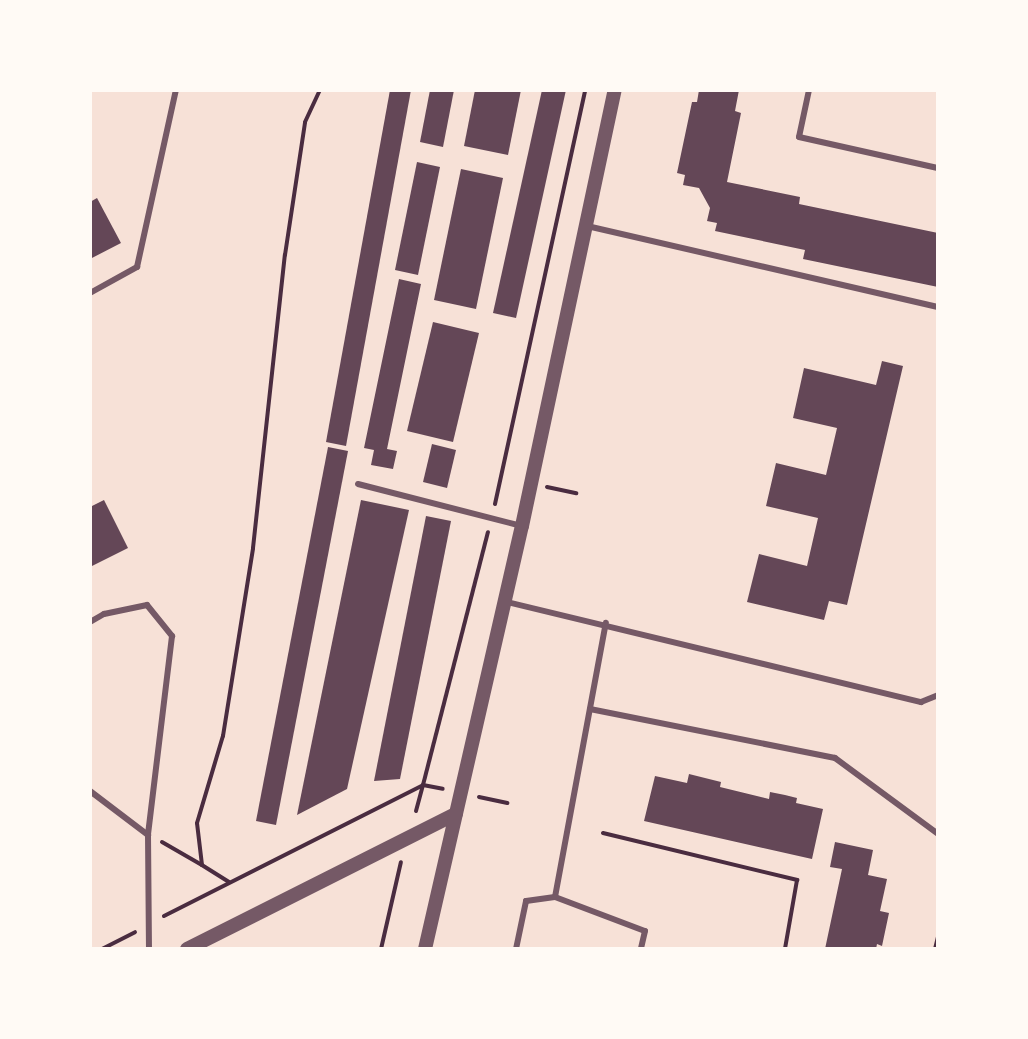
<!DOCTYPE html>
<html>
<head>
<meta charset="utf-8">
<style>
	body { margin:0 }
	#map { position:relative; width:1028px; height:1039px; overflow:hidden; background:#f7e1d7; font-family:Manrope,sans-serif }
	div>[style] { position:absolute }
	.building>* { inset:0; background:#644757 }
	.path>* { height:4px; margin:-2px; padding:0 2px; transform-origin:2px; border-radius:2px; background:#4a2c40 }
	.service>* { height:6px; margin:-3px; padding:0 3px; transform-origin:3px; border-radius:3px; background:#755966 }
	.tertiary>* { height:14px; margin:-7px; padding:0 7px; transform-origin:7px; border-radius:7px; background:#755966 }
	span { translate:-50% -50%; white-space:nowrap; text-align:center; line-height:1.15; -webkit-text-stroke:8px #fffaf5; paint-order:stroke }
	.frame { position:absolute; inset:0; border:92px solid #fffaf5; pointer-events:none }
</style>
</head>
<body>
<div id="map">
	<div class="building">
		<div style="clip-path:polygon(390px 90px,411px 90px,346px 446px,326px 442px)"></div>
		<div style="clip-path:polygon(430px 90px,454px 90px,443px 147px,420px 142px)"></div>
		<div style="clip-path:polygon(475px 90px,521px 90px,508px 155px,464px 146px)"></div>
		<div style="clip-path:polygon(542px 90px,566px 90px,516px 318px,493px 313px)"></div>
		<div style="clip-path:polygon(699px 90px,739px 90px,735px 111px,741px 113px,727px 182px,800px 197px,799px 204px,938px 233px,938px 287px,803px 259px,805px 250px,715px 231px,717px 223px,707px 221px,710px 208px,699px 188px,683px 185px,685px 175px,677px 173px,692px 102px,697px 102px)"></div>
		<div style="clip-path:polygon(417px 162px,440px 167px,418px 275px,395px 270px)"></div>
		<div style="clip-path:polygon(461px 169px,503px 178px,476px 309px,434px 300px)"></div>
		<div style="clip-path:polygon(97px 198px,121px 243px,90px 259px,90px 202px)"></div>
		<div style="clip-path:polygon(399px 279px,421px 284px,387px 449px,397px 451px,393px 469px,371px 465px,374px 450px,364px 448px)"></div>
		<div style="clip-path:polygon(433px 322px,479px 333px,453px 442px,407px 431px)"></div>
		<div style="clip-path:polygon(882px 361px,903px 366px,847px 605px,829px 601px,824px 620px,747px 602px,759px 554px,807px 566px,818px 518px,766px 506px,776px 463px,826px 475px,837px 428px,793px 418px,804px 368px,876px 385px)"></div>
		<div style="clip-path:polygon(432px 444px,456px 450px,447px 488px,423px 482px)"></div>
		<div style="clip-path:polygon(328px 447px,348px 451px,276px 825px,256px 821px)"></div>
		<div style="clip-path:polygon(104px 500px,128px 548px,90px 567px,90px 507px)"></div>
		<div style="clip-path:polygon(361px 500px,409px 510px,347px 789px,297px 815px)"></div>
		<div style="clip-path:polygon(426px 516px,451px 521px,400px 779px,374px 781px)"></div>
		<div style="clip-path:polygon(689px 774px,721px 782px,720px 787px,769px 799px,770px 792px,785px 795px,797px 798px,796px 803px,823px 809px,812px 859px,644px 821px,655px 776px,687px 783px)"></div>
		<div style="clip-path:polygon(835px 842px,873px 850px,868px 875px,887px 879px,880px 911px,889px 913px,882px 946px,877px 944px,876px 949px,825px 949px,842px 869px,830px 867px)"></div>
	</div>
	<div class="path">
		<div style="left:547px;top:487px;width:30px;rotate:12deg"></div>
		<div style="left:495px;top:504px;width:424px;rotate:-77.7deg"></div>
		<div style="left:479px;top:797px;width:29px;rotate:12deg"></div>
		<div style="left:416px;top:811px;width:27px;rotate:-75deg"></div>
		<div style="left:423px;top:785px;width:20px;rotate:11deg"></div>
		<div style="left:603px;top:833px;width:200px;rotate:13.6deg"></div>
		<div style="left:797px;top:880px;width:70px;rotate:99.9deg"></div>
		<div style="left:162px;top:842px;width:46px;rotate:29.9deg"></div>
		<div style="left:229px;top:882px;width:32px;rotate:-148deg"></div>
		<div style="left:202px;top:865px;width:42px;rotate:-96.8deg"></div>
		<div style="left:197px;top:823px;width:91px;rotate:-73.4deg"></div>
		<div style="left:223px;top:736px;width:190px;rotate:-80.9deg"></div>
		<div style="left:253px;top:548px;width:295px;rotate:-83.8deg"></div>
		<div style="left:285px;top:255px;width:134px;rotate:-81.4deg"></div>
		<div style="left:305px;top:122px;width:35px;rotate:-65deg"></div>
		<div style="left:164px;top:916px;width:290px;rotate:-26.8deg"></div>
		<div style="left:423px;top:785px;width:261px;rotate:-75.6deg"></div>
		<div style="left:102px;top:949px;width:37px;rotate:-27deg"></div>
		<div style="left:381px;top:949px;width:89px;rotate:-77.1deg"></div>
		<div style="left:935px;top:949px;width:12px;rotate:-76deg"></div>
	</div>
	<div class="service">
		<div style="left:809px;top:90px;width:48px;rotate:102deg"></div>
		<div style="left:799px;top:137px;width:142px;rotate:12.6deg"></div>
		<div style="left:587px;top:226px;width:360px;rotate:13deg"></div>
		<div style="left:90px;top:293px;width:54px;rotate:-29deg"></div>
		<div style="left:137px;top:267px;width:181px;rotate:-77.6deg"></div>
		<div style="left:358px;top:484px;width:168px;rotate:14.4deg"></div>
		<div style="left:507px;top:602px;width:426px;rotate:13.6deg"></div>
		<div style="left:921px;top:702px;width:18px;rotate:-22deg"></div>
		<div style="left:90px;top:622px;width:16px;rotate:-30deg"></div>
		<div style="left:104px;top:614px;width:44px;rotate:-11.8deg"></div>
		<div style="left:147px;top:605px;width:40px;rotate:51deg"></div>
		<div style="left:172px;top:636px;width:200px;rotate:96.9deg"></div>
		<div style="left:148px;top:835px;width:114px;rotate:89.5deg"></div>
		<div style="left:590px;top:709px;width:250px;rotate:11.3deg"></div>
		<div style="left:835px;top:758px;width:128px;rotate:36.4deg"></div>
		<div style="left:90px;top:791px;width:73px;rotate:37.2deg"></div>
		<div style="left:555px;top:897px;width:279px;rotate:-79.5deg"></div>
		<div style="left:516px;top:949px;width:49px;rotate:-78.2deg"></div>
		<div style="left:526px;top:901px;width:29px;rotate:-8deg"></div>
		<div style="left:555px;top:897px;width:96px;rotate:20.7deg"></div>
		<div style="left:645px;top:931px;width:18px;rotate:103deg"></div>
	</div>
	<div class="tertiary">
		<div style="left:187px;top:949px;width:301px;rotate:-26.7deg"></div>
		<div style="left:425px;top:949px;width:434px;rotate:-77.1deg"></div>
		<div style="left:522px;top:526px;width:446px;rotate:-78deg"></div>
	</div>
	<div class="frame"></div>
</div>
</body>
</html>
